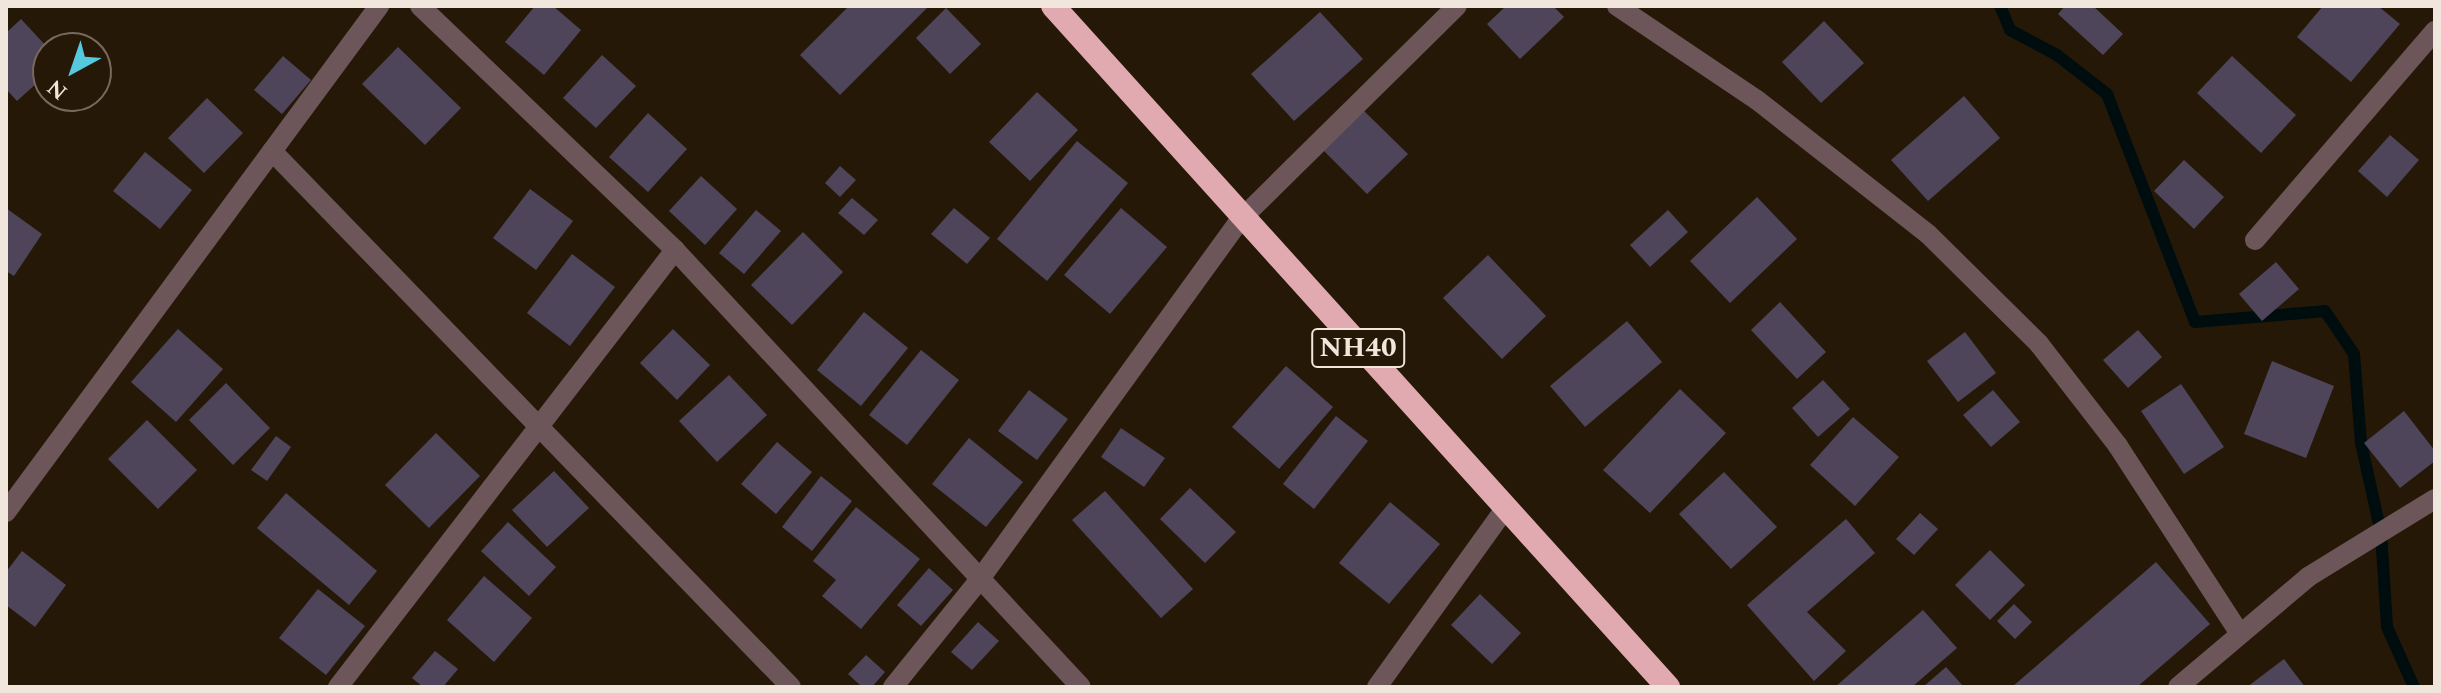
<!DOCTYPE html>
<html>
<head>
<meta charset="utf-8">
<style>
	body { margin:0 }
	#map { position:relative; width:2441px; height:693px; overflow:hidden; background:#261807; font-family:Spectral,serif }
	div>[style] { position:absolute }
	.stream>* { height:12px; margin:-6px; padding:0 6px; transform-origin:6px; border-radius:6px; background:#000d0f }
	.building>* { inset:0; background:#4e455a }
	.minor>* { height:20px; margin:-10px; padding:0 10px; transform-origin:10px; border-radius:10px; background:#6d5659 }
	.highway>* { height:24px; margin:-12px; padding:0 12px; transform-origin:12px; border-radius:12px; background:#e1a9b0 }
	span { translate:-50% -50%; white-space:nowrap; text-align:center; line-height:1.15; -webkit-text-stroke:7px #261807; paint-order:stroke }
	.shield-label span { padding:2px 6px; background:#261807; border:2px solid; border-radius:6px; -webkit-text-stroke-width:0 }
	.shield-label { font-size:28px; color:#f0e6db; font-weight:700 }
	.frame { position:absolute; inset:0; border:8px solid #f0e6db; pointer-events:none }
	.north { position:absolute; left:32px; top:32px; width:80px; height:80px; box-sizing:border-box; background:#261807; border:2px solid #776a5c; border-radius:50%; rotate:220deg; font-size:22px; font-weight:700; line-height:32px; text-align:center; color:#f0e6db }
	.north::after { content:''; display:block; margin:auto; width:28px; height:36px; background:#55cadf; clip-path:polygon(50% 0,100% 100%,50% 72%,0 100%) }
</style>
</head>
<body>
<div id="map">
	<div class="stream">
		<div style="left:2000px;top:6px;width:26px;rotate:67deg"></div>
		<div style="left:2010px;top:30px;width:53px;rotate:28deg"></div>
		<div style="left:2057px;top:55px;width:63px;rotate:38deg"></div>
		<div style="left:2107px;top:94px;width:244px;rotate:68.9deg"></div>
		<div style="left:2195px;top:322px;width:130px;rotate:-4.8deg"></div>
		<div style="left:2325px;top:311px;width:52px;rotate:56deg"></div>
		<div style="left:2354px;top:354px;width:89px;rotate:85.5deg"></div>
		<div style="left:2361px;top:443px;width:92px;rotate:77.5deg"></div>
		<div style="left:2381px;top:533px;width:94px;rotate:86.3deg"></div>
		<div style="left:2387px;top:627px;width:66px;rotate:65.8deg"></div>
	</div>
	<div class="building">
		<div style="clip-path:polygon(535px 6px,553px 6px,581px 30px,544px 75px,505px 42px)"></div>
		<div style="clip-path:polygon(849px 6px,929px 6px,840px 95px,800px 55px)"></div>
		<div style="clip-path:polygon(1506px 6px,1553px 6px,1564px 17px,1520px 59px,1487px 24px)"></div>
		<div style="clip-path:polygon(2065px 6px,2093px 6px,2123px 34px,2103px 55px,2058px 14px)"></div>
		<div style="clip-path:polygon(2323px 6px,2378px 6px,2400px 24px,2351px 82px,2297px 37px)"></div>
		<div style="clip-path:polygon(946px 8px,981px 44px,950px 74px,916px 38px)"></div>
		<div style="clip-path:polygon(1320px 12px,1363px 59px,1294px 121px,1251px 74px)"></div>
		<div style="clip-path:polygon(21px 19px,48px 48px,48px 73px,17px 101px,6px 89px,6px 33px)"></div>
		<div style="clip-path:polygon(1824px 21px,1864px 63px,1821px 103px,1782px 62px)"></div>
		<div style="clip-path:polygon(398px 47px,461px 108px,425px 145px,362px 84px)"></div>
		<div style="clip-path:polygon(602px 55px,636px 86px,596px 128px,563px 98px)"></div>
		<div style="clip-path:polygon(283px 56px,311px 80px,282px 114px,254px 90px)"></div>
		<div style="clip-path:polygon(2232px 56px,2296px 115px,2261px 153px,2197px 93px)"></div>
		<div style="clip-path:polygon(1037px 92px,1078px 130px,1030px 181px,989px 142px)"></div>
		<div style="clip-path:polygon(1964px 96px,2000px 138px,1928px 201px,1891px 160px)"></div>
		<div style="clip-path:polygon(207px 98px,243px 133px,204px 173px,168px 138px)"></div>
		<div style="clip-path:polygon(1361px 108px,1408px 154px,1367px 194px,1321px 148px)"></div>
		<div style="clip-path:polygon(648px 113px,687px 149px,648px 192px,609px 157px)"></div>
		<div style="clip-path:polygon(2390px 135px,2419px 160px,2387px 197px,2358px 171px)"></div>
		<div style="clip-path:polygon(1077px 141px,1128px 183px,1047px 281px,997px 239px)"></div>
		<div style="clip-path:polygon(145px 152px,192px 190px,160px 229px,113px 191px)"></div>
		<div style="clip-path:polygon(2184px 160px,2224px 197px,2194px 229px,2154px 191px)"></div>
		<div style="clip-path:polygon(840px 166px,856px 180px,840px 197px,825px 183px)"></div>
		<div style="clip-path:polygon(701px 176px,737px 209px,705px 245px,669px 211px)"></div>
		<div style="clip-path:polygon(530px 189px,573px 221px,536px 270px,493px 238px)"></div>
		<div style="clip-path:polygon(1757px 197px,1797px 239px,1730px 303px,1690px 261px)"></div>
		<div style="clip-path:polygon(852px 198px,878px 220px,864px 235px,838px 213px)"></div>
		<div style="clip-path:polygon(6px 208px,42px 234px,14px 276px,6px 271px)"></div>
		<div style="clip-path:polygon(954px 208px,990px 238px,967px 264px,931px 234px)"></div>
		<div style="clip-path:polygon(1121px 208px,1167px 247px,1110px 314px,1064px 275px)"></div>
		<div style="clip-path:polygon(756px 210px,781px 231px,744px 274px,719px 253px)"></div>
		<div style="clip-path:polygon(1668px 210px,1688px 232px,1650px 267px,1630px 245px)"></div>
		<div style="clip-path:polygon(803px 232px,843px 272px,792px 325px,751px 285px)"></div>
		<div style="clip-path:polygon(572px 254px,615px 287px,570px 346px,527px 313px)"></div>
		<div style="clip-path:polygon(1488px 255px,1546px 316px,1502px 359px,1443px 298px)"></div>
		<div style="clip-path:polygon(2276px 262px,2299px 289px,2262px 321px,2239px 294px)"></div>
		<div style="clip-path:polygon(1780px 302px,1826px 352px,1797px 379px,1751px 330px)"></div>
		<div style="clip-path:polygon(864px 312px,908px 348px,861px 406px,817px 370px)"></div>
		<div style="clip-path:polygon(1627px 321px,1662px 362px,1585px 427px,1550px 386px)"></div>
		<div style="clip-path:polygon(178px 329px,223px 369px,176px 422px,131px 382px)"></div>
		<div style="clip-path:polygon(673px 329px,710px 365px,677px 400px,640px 363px)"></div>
		<div style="clip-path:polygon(2138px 330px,2162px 357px,2128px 388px,2103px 360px)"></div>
		<div style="clip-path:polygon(1965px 332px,1996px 373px,1958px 402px,1927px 361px)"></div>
		<div style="clip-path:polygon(921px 350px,959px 380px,907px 445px,869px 415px)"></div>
		<div style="clip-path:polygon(2272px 361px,2334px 386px,2306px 458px,2244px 434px)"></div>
		<div style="clip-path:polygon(1286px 366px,1333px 407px,1279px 469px,1232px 427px)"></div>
		<div style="clip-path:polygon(729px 375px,767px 415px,717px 462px,679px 421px)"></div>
		<div style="clip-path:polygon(1823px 380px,1850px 409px,1818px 437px,1792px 408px)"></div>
		<div style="clip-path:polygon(226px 383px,270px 428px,233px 465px,189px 420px)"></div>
		<div style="clip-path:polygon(2181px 384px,2224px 447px,2184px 474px,2141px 411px)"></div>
		<div style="clip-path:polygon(1680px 389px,1726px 433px,1650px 513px,1603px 470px)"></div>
		<div style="clip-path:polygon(1029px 390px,1068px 419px,1037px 460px,998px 431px)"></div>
		<div style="clip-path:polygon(1993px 390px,2020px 422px,1991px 447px,1963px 415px)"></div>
		<div style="clip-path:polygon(2404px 411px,2435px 451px,2435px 461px,2400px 488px,2364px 443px)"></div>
		<div style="clip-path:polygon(1336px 416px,1368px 441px,1314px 509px,1283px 484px)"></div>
		<div style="clip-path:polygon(1853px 417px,1899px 457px,1855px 506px,1810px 465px)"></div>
		<div style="clip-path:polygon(147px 420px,197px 470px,158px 509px,108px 459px)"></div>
		<div style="clip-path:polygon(1121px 428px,1165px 458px,1144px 487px,1101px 457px)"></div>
		<div style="clip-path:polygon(436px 433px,480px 476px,429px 528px,385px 485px)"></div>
		<div style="clip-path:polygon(276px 436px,291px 447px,267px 481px,251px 470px)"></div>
		<div style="clip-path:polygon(969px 438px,1023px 482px,986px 527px,932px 484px)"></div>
		<div style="clip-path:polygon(777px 442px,812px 472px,776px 514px,741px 484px)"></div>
		<div style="clip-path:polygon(554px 471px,589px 508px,547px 547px,512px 510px)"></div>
		<div style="clip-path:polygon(1724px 472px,1777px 527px,1731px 569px,1679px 514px)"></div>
		<div style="clip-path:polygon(821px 476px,852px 501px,812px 551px,782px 527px)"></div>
		<div style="clip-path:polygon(1190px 488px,1236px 532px,1205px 563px,1160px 519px)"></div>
		<div style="clip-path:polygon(1105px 491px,1193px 589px,1161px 618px,1072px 520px)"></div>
		<div style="clip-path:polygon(286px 493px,377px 571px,349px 605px,257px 528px)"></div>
		<div style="clip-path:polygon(1390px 502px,1440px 544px,1389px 604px,1339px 563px)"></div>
		<div style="clip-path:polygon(856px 507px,920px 559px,861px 629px,822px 596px,836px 580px,813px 561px)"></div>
		<div style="clip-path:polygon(1920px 513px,1938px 529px,1914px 555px,1896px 539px)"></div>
		<div style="clip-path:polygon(1846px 519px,1875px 553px,1807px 612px,1846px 651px,1814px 681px,1747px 605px)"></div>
		<div style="clip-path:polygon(508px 522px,556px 567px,529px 596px,481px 551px)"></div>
		<div style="clip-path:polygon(1990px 550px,2025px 585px,1990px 620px,1955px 585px)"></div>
		<div style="clip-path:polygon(22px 551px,66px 585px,35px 627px,6px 605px,6px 572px)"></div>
		<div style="clip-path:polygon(2156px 562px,2210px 624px,2137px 687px,2012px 687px)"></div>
		<div style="clip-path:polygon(929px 568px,953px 590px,921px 626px,897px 605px)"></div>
		<div style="clip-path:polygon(484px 576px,532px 618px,494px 662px,447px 620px)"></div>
		<div style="clip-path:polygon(318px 589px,365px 626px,326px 675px,279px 638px)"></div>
		<div style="clip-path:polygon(1480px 594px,1521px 633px,1492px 664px,1451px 625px)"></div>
		<div style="clip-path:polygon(2014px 604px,2032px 622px,2015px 639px,1997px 621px)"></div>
		<div style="clip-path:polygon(1923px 610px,1957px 648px,1912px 687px,1835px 687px)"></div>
		<div style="clip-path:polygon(978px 622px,999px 641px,972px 670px,951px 652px)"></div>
		<div style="clip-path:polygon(435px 651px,458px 669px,443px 687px,423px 687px,412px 678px)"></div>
		<div style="clip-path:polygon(866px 655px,885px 672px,872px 687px,862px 687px,848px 674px)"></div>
		<div style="clip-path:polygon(2284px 659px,2305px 687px,2247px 687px)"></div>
		<div style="clip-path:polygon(1946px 667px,1964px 687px,1923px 687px)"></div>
	</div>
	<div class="minor">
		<div style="left:420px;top:6px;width:353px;rotate:43.7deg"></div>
		<div style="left:675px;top:250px;width:596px;rotate:47.11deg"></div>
		<div style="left:1617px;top:6px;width:169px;rotate:33.9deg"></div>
		<div style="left:1757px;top:100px;width:217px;rotate:38.1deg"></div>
		<div style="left:1928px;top:234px;width:156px;rotate:44.7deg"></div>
		<div style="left:2039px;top:344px;width:129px;rotate:52.2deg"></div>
		<div style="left:2118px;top:446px;width:224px;rotate:57deg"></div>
		<div style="left:272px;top:151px;width:746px;rotate:45.92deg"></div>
		<div style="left:2255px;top:240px;width:276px;rotate:-49.3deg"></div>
		<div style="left:6px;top:512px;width:629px;rotate:-53.6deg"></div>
		<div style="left:338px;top:687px;width:552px;rotate:-52.36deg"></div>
		<div style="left:893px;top:687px;width:139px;rotate:-51.1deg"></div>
		<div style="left:980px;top:579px;width:445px;rotate:-54.1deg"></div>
		<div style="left:1241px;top:219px;width:303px;rotate:-44.6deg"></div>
		<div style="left:1377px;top:687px;width:218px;rotate:-54.3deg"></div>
		<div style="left:2178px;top:687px;width:170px;rotate:-40.2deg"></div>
		<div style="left:2308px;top:577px;width:149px;rotate:-31.6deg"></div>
	</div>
	<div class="highway">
		<div style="left:1053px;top:6px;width:918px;rotate:47.92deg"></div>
	</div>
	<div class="shield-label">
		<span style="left:1358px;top:348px">NH40</span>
	</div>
	<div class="frame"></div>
	<div class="north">N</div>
</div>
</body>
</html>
